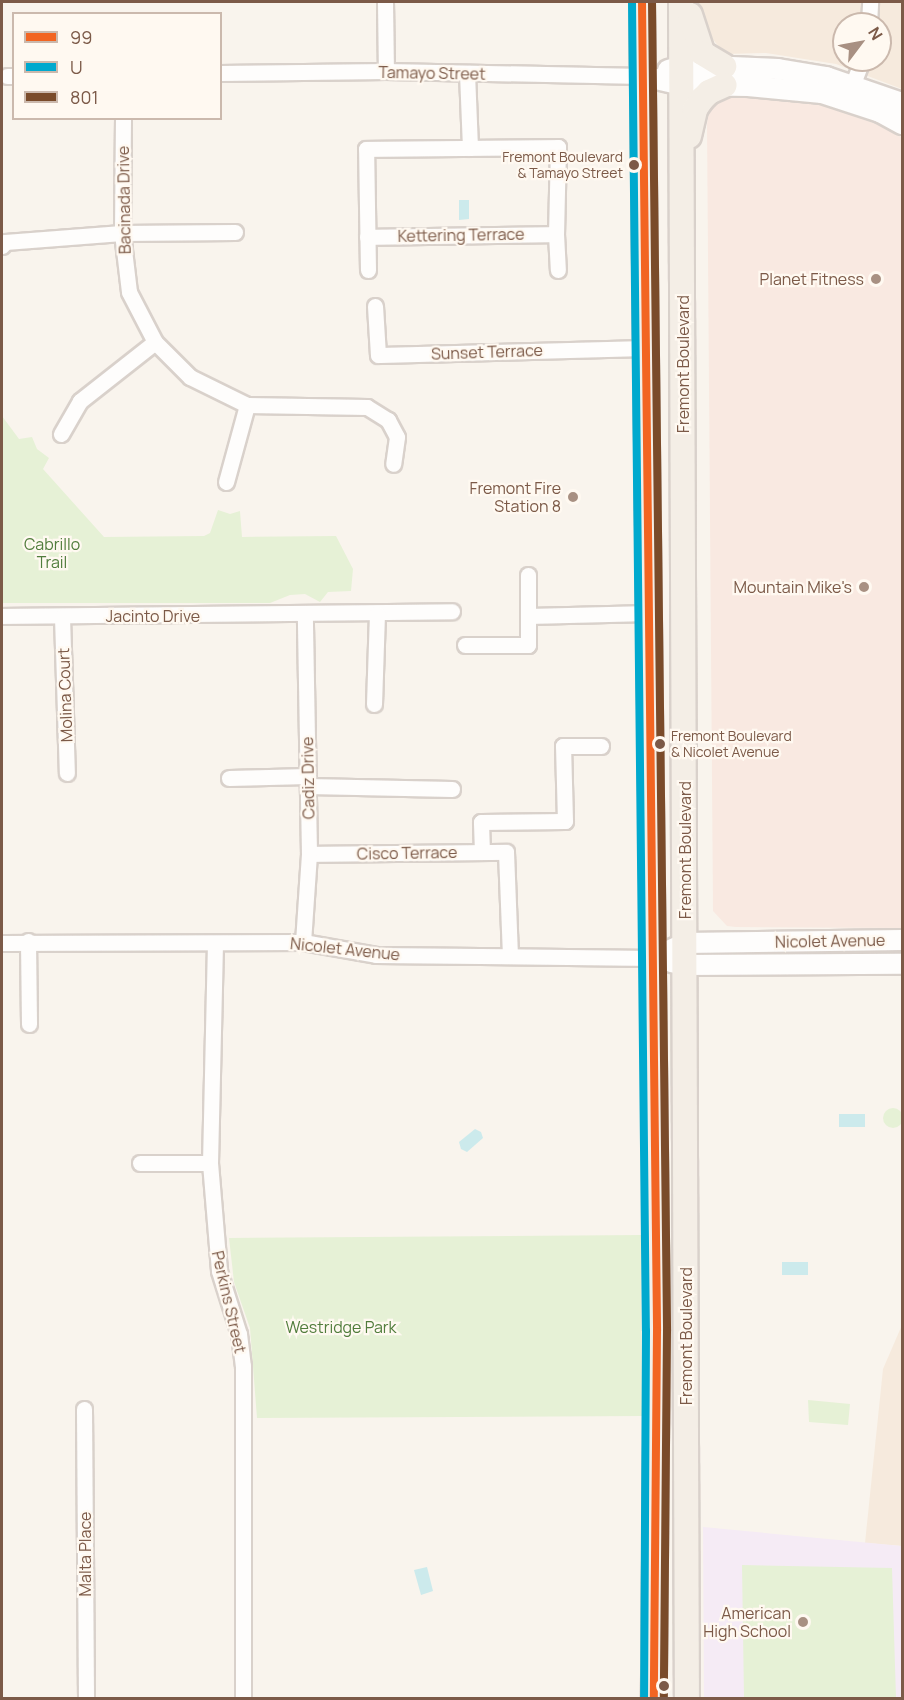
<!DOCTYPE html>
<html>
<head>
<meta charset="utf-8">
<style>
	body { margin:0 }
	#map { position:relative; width:904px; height:1700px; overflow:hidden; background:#f9f4ed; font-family:Manrope,sans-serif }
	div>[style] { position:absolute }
	.residential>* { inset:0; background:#f6eadd }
	.commercial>* { inset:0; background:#f9e9e1 }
	.education>* { inset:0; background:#f5ebf5 }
	.green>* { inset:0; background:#e6f1d6 }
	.round { border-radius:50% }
	.water>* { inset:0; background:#cceaec }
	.roads { filter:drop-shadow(2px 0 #d9d1cb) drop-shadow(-2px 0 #d9d1cb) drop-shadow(0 2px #d9d1cb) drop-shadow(0 -2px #d9d1cb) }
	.minor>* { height:15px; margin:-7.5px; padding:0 7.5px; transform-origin:7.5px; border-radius:7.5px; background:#fefdfc }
	.tertiary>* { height:20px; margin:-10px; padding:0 10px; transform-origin:10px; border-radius:10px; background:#fefdfc }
	.primary>* { height:24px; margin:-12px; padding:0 12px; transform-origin:12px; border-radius:12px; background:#f4eee6 }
	.bus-1>* { height:8px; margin:-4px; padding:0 4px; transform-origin:4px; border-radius:4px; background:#f26522 }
	.bus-2>* { height:8px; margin:-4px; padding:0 4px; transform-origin:4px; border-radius:4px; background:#00a9ce }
	.bus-3>* { height:8px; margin:-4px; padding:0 4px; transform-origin:4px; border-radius:4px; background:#7a4b2a }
	.dots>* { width:16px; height:16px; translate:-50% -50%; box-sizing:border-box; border:3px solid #fff9f1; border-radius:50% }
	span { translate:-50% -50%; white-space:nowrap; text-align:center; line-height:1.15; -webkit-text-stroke:4.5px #fff9f1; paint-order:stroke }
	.bus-label { font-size:14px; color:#7c5a48 }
	.right { translate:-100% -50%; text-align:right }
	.left { translate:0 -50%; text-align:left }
	.street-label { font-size:16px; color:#7c5a48 }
	.poi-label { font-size:16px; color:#7c5a48 }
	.park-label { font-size:16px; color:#517d3c }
	.frame { position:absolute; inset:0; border:3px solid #7c5a48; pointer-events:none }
	.legend { position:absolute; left:12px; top:12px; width:210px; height:108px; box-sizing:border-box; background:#fff9f1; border:2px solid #cbb9ad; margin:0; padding:8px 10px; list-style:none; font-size:18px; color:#7c5a48 }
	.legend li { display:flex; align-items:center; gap:12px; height:30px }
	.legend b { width:30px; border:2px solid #cbb9ad }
	.north { position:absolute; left:832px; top:12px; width:60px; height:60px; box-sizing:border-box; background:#fff9f1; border:2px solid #cbb9ad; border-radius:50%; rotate:58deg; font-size:16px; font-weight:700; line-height:24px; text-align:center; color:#7c5a48 }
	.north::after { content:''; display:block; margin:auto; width:21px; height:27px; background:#a89082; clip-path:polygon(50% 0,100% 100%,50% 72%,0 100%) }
</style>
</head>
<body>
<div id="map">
	<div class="residential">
		<div style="clip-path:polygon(evenodd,699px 2px,902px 2px,902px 89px,836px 64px,766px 53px,725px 54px,699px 23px,699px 2px,844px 24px,880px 24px,880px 60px,844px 60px,844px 24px)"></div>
		<div style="clip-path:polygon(902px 1325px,902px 1546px,865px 1543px,883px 1369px)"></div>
	</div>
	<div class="commercial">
		<div style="clip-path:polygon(733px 95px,815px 102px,882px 126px,902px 138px,902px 928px,736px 927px,727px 926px,713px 911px,707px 125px,708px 116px,717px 102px)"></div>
	</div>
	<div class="education">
		<div style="clip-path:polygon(703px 1527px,902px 1546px,902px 1698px,704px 1698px)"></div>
	</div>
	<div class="green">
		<div style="clip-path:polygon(2px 416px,19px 439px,32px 437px,37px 449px,49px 458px,43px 469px,104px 537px,204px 536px,210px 533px,218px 510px,230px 514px,240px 511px,242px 537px,336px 536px,353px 569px,351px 591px,328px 592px,320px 602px,305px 594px,290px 595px,270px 603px,2px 603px)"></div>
		<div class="round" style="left:883px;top:1108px;width:20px;height:20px"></div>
		<div style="clip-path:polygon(641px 1235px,642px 1416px,257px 1418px,250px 1328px,234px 1282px,229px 1238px)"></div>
		<div style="clip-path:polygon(808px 1400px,850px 1404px,848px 1425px,809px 1422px)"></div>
		<div style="clip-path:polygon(742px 1565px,892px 1568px,896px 1698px,744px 1698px)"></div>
	</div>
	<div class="water">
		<div style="clip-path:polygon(459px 200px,469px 200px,469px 219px,459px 220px)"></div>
		<div style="clip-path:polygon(839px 1114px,865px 1114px,865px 1127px,839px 1127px)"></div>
		<div style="clip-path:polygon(475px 1129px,481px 1132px,483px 1138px,467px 1152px,461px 1149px,459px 1142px)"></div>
		<div style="clip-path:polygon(782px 1262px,808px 1262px,808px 1275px,782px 1275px)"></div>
		<div style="clip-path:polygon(427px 1567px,433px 1591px,421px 1595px,414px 1570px)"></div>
	</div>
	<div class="roads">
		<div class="minor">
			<div style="left:385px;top:2px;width:69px;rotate:89.2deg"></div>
			<div style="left:869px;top:24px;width:22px;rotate:-87deg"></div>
			<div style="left:220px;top:73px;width:166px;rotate:-0.7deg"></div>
			<div style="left:386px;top:71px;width:257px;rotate:1.1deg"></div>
			<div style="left:467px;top:73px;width:75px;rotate:87.7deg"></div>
			<div style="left:7px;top:76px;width:7px"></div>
			<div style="left:849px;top:94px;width:36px;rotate:-69deg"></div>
			<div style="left:123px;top:118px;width:115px;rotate:90.5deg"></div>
			<div style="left:122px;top:233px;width:59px;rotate:83.2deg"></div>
			<div style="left:129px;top:292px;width:56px;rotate:62.5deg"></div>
			<div style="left:155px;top:342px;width:49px;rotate:45deg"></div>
			<div style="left:190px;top:377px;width:64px;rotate:26.2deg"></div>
			<div style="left:247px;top:405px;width:120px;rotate:1deg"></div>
			<div style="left:367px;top:407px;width:25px;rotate:32deg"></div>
			<div style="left:388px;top:420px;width:19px;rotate:62deg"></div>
			<div style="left:397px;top:437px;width:27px;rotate:98deg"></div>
			<div style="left:367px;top:237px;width:189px;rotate:-0.9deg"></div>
			<div style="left:2px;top:246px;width:5px;rotate:-53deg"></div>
			<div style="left:5px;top:242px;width:117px;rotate:-4.4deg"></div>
			<div style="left:122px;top:233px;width:113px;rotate:-0.5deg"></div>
			<div style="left:368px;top:270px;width:121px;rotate:-90.9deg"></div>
			<div style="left:366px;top:149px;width:192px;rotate:-0.6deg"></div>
			<div style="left:558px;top:147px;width:87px;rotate:91.3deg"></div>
			<div style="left:556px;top:234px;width:36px;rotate:87deg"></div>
			<div style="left:375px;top:306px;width:49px;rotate:86.5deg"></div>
			<div style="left:378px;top:355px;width:269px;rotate:-1.5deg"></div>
			<div style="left:61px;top:434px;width:38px;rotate:-60deg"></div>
			<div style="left:80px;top:401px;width:95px;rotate:-38.2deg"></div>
			<div style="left:226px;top:482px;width:80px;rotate:-74.7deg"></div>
			<div style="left:2px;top:616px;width:450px;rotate:-0.6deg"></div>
			<div style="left:528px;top:616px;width:41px;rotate:-90deg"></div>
			<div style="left:62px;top:617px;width:156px;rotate:88.2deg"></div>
			<div style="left:465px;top:645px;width:63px"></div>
			<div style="left:528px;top:645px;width:29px;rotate:-90deg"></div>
			<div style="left:528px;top:616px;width:121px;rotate:-1.4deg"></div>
			<div style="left:374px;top:704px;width:90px;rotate:-88.1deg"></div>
			<div style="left:229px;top:778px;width:79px;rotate:-1.5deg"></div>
			<div style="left:308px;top:786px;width:144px;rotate:1.2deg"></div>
			<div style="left:482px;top:852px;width:30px;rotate:-92deg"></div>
			<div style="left:481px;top:822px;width:84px;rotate:-0.7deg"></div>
			<div style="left:565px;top:821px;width:75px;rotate:-91.5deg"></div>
			<div style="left:563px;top:746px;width:38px"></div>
			<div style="left:309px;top:854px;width:197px;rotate:-0.6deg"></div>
			<div style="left:506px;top:852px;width:103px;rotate:87.8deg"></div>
			<div style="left:28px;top:941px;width:83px;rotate:89.3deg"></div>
			<div style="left:303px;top:942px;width:88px;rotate:-86.1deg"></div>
			<div style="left:309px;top:854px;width:239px;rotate:-91deg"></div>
			<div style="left:2px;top:943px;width:301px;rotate:-0.2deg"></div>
			<div style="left:303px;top:942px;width:74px;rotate:10.1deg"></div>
			<div style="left:376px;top:955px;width:277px;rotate:0.6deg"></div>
			<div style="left:215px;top:943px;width:220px;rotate:91.3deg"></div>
			<div style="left:210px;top:1163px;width:108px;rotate:85.2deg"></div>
			<div style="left:219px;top:1271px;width:66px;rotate:72.4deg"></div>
			<div style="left:239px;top:1334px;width:32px;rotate:83deg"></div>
			<div style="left:243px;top:1366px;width:332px;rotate:90deg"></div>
			<div style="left:140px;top:1163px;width:70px"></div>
			<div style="left:84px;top:1409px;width:289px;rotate:89.6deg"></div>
		</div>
		<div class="tertiary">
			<div style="left:668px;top:70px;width:15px;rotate:-16deg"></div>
			<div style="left:682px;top:66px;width:27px"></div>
			<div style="left:709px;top:66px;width:69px;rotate:2.5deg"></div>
			<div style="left:778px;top:69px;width:49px;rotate:9.5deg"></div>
			<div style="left:826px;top:77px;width:80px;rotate:18.9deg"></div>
			<div style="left:643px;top:76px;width:40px;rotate:13deg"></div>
			<div style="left:682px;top:85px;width:66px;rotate:0.9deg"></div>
			<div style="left:748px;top:86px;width:74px;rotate:5.4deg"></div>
			<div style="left:822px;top:93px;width:61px;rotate:18.1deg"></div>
			<div style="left:880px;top:112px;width:25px;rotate:29deg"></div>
			<div style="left:653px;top:958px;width:35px;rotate:-25deg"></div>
			<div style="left:685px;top:943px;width:217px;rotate:-0.8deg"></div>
			<div style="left:671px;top:962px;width:14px;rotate:12deg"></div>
			<div style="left:685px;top:965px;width:217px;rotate:-0.3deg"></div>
		</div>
		<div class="primary">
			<div style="left:642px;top:2px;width:1329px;rotate:89.35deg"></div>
			<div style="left:657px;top:1331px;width:367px;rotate:90.5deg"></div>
			<div style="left:681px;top:2px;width:1696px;rotate:89.8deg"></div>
			<div style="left:690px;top:15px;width:40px;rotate:72deg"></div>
			<div style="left:702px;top:53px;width:26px;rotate:31deg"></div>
			<div style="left:689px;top:136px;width:28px;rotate:-77deg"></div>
			<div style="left:695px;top:109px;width:12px;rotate:-55deg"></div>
			<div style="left:702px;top:99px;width:10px;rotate:-45deg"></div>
			<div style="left:709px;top:92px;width:17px;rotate:-24deg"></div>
		</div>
	</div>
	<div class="bus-1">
		<div style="left:642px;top:2px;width:1329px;rotate:89.35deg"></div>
		<div style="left:657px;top:1331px;width:367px;rotate:90.5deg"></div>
	</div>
	<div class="bus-2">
		<div style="left:632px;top:2px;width:1329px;rotate:89.4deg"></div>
		<div style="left:646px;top:1331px;width:367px;rotate:90.3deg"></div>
	</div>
	<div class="bus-3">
		<div style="left:652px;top:2px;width:1329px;rotate:89.35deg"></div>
		<div style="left:667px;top:1331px;width:367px;rotate:90.5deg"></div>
	</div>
	<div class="dots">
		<div style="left:634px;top:165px;background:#7c5a48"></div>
		<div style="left:876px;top:279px;background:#a89082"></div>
		<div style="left:573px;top:497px;background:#a89082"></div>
		<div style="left:864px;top:587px;background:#a89082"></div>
		<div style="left:660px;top:744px;background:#7c5a48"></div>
		<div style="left:803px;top:1622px;background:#a89082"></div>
		<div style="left:664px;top:1686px;background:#7c5a48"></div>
	</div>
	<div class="bus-label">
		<span class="right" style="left:623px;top:165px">Fremont Boulevard<br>&amp; Tamayo Street</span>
		<span class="left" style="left:671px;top:744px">Fremont Boulevard<br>&amp; Nicolet Avenue</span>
	</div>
	<div class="street-label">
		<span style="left:432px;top:73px;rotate:1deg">Tamayo Street</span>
		<span style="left:124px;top:200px;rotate:-91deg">Bacinada Drive</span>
		<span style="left:461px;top:235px;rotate:-1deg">Kettering Terrace</span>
		<span style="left:487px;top:352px;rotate:-2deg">Sunset Terrace</span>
		<span style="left:683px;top:364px;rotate:-90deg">Fremont Boulevard</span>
		<span style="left:153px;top:616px">Jacinto Drive</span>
		<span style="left:65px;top:695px;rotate:-92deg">Molina Court</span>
		<span style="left:308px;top:778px;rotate:-91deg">Cadiz Drive</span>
		<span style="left:685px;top:850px;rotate:-90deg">Fremont Boulevard</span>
		<span style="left:407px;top:853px;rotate:-1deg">Cisco Terrace</span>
		<span style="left:830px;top:941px;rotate:-1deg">Nicolet Avenue</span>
		<span style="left:345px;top:949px;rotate:6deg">Nicolet Avenue</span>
		<span style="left:229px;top:1302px;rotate:77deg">Perkins Street</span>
		<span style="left:686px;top:1336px;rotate:-90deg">Fremont Boulevard</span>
		<span style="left:85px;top:1554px;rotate:-90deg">Malta Place</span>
	</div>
	<div class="poi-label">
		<span class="right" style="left:864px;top:279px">Planet Fitness</span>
		<span class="right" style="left:561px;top:497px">Fremont Fire<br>Station 8</span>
		<span class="right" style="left:852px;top:587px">Mountain Mike's</span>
		<span class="right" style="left:791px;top:1622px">American<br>High School</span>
	</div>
	<div class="park-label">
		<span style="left:52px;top:553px">Cabrillo<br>Trail</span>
		<span style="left:341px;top:1327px">Westridge Park</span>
	</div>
	<div class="frame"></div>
	<ul class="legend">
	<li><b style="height:8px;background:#f26522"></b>99</li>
	<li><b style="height:8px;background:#00a9ce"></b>U</li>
	<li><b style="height:8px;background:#7a4b2a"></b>801</li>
	</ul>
	<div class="north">N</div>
</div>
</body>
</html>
